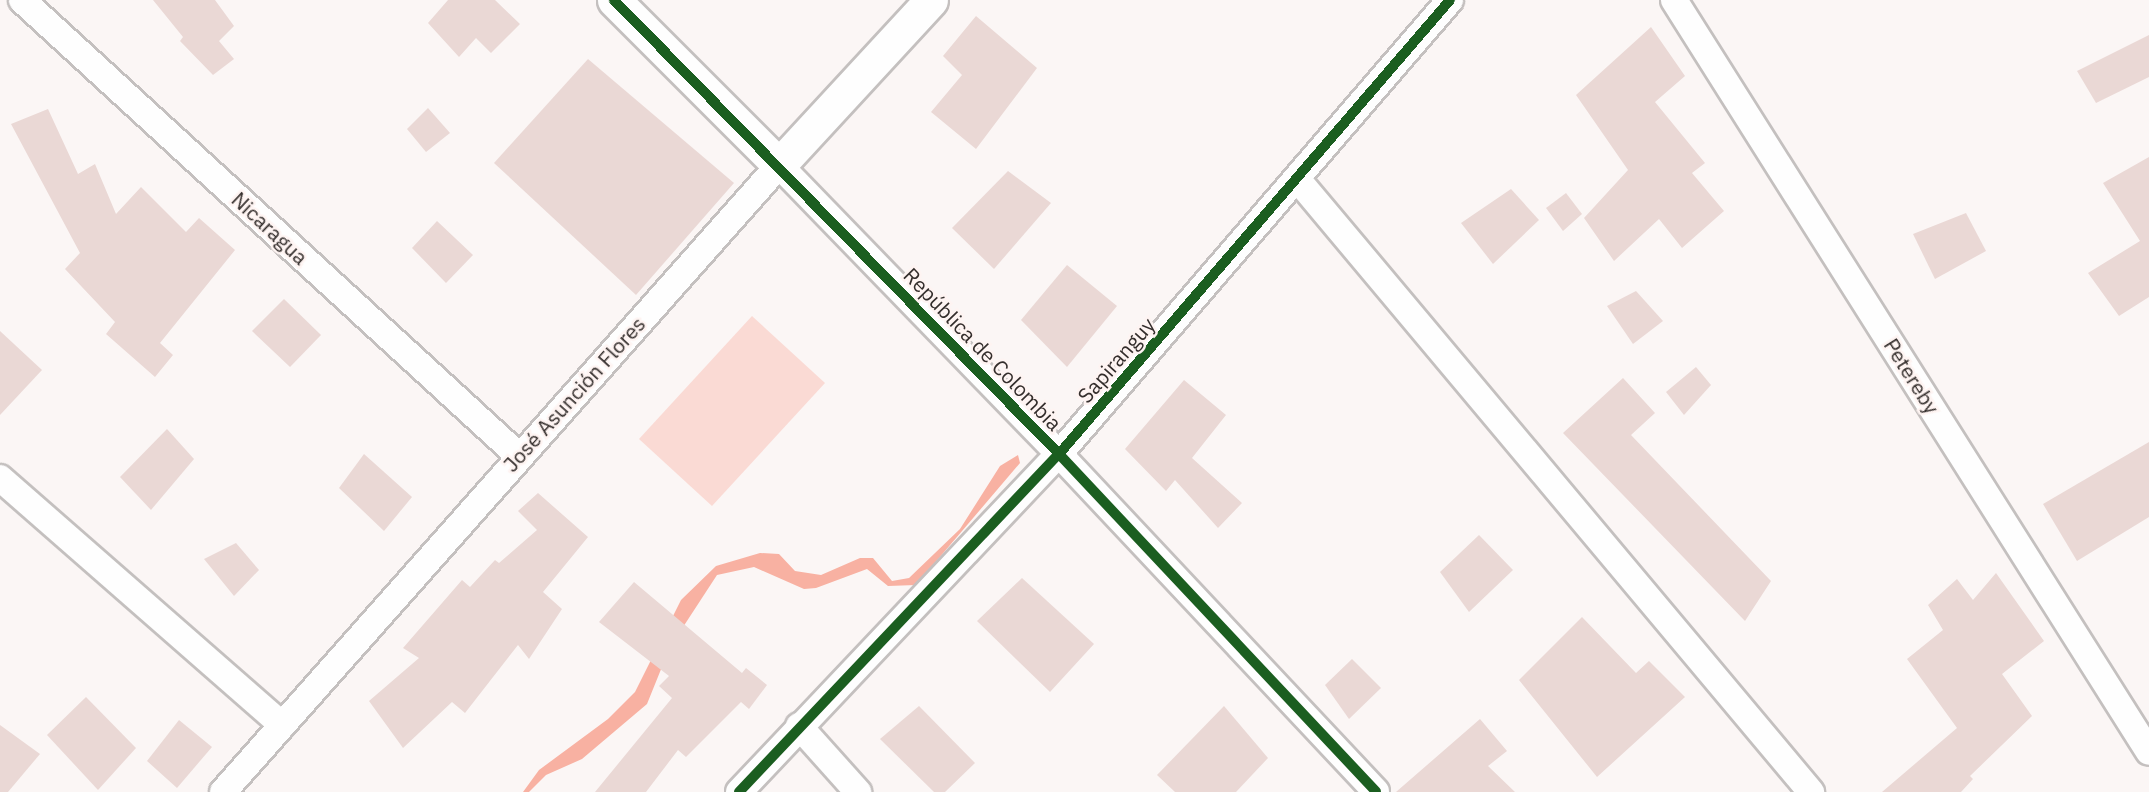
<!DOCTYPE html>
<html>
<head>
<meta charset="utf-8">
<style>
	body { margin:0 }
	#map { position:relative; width:2149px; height:792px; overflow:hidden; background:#fbf6f5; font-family:"IBM Plex Sans",sans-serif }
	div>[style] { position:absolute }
	.green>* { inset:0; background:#fadad4 }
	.water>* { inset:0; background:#f8b1a2 }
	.building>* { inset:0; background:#ead8d5 }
	.roads { filter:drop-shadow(2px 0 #c4c0bf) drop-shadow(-2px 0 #c4c0bf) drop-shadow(0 2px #c4c0bf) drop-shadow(0 -2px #c4c0bf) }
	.minor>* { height:26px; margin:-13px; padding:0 13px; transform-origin:13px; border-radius:13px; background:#fefefe }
	.tertiary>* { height:33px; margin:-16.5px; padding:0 16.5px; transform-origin:16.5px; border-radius:16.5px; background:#fefefe }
	.cycleway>* { height:10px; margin:-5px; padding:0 5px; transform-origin:5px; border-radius:5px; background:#1b5e20 }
	span { translate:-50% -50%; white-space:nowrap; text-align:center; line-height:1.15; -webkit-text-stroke:5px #fef4f2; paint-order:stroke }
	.street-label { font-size:21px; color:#342e2c }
</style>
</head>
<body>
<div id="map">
	<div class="green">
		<div style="clip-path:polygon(752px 316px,825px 383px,712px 506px,639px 439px)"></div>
	</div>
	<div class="water">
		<div style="clip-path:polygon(1018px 455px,1020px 463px,916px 585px,888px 586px,867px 569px,816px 588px,804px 589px,754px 567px,717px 575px,670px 647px,647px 704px,582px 759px,546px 775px,529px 792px,523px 792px,539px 770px,608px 719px,635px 692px,681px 600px,716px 566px,760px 553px,779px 554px,795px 571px,821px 575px,860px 558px,873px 558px,892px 581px,909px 578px,960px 529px,1000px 466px)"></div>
	</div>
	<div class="building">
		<div style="clip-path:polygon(153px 0,215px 0,234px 26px,219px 41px,234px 59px,213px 75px,180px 41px,183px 37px)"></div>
		<div style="clip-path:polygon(448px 0,495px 0,520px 24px,491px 53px,476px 38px,459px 57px,428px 23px)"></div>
		<div style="clip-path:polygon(976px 16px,1037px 68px,976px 149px,931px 112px,962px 75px,943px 56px)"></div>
		<div style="clip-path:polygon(1651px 27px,1685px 76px,1655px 102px,1705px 163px,1692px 173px,1724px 211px,1682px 248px,1659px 219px,1614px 261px,1584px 218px,1628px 170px,1576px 95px)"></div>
		<div style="clip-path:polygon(2149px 35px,2149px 77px,2096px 103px,2077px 71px)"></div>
		<div style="clip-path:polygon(588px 59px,734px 183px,636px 295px,494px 163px)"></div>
		<div style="clip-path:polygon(428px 108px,450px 133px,426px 152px,407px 129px)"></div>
		<div style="clip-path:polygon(48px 109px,78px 174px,95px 164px,116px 214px,141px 187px,186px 232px,199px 218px,235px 250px,160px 343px,173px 355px,155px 377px,106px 334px,115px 322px,65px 269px,80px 253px,11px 124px)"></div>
		<div style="clip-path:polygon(2149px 157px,2149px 297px,2119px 316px,2088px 273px,2140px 241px,2103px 183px)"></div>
		<div style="clip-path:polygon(1008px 171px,1051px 203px,994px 269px,952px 228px)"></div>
		<div style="clip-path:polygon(1511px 189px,1539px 220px,1493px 264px,1461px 223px)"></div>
		<div style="clip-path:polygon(1566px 193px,1582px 214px,1563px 231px,1546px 208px)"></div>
		<div style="clip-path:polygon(1966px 213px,1986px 251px,1935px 279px,1913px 234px)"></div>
		<div style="clip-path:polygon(437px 221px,473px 255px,446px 283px,412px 248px)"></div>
		<div style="clip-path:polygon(1067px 265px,1117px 306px,1067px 367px,1021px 320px)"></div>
		<div style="clip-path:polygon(1636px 291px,1663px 321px,1633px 344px,1607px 306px)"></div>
		<div style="clip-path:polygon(284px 299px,321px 335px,290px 367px,252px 331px)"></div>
		<div style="clip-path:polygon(0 331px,42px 370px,0 415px)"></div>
		<div style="clip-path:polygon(1696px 367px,1711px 385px,1684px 415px,1666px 392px)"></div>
		<div style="clip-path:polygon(1623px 378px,1655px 413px,1631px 435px,1771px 581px,1745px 621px,1563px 433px)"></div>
		<div style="clip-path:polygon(1184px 380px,1226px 415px,1192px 458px,1242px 503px,1218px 528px,1175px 480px,1166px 491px,1125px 449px)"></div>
		<div style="clip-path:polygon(167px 429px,194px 459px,151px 510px,120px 477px)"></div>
		<div style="clip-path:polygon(2149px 442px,2149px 517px,2077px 561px,2043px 504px)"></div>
		<div style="clip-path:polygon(364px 454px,412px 497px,384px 531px,339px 488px)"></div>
		<div style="clip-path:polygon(538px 493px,588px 537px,543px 592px,562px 609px,529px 659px,518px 645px,465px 713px,452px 702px,403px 748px,369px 701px,419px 658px,403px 648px,462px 580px,470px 587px,495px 560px,499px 563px,537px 530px,518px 511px)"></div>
		<div style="clip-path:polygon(1479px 535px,1513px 570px,1469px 612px,1440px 572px)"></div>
		<div style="clip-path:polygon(236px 543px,259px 570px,234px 596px,204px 559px)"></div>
		<div style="clip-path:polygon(1996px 573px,2044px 641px,2002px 674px,2032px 716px,1970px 776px,1973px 779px,1961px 792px,1882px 792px,1957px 728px,1907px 659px,1943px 630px,1928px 605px,1957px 579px,1973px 600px)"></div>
		<div style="clip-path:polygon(1022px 578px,1094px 644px,1050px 692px,977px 621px)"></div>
		<div style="clip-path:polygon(634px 582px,742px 673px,746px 668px,767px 685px,749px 709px,741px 702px,686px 757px,678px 750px,646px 792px,595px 792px,672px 698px,659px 686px,669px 676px,599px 622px)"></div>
		<div style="clip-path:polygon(1582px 617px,1636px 673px,1649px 661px,1685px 697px,1597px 777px,1519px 680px)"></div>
		<div style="clip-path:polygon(1352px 659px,1381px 688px,1349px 719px,1325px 685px)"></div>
		<div style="clip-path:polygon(86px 697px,136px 748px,98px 790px,47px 735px)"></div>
		<div style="clip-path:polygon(919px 706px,975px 763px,945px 792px,934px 792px,880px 739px)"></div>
		<div style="clip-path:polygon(1224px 706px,1268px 758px,1236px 792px,1175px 792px,1157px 775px)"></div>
		<div style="clip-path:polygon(1480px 719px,1507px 751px,1488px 766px,1515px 792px,1396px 792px)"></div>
		<div style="clip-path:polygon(179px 720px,212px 747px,177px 788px,147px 761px)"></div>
		<div style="clip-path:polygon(0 725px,40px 754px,8px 792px,0 792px)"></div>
	</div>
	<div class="roads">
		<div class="minor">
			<div style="left:22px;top:0;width:674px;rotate:42.54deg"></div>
			<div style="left:1674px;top:0;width:889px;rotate:57.72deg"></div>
			<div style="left:1298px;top:180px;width:799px;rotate:50.03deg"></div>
			<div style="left:0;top:478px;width:375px;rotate:41.2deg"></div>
			<div style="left:799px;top:726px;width:89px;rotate:48.2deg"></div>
			<div style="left:223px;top:792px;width:838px;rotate:-48.43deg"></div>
			<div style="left:779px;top:165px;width:402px;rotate:45.9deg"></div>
			<div style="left:1059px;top:454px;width:463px;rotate:46.8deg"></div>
			<div style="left:739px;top:792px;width:465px;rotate:-46.6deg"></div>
			<div style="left:1059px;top:454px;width:599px;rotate:-49.26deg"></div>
		</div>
		<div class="tertiary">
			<div style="left:614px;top:0;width:233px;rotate:45deg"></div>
			<div style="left:779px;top:165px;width:224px;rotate:-47.3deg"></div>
		</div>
	</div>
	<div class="cycleway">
		<div style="left:614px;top:0;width:636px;rotate:45.57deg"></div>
		<div style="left:1059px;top:454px;width:463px;rotate:46.8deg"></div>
		<div style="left:739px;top:792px;width:465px;rotate:-46.6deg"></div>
		<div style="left:1059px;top:454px;width:599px;rotate:-49.26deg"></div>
	</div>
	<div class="street-label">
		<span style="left:270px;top:228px;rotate:43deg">Nicaragua</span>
		<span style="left:983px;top:349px;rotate:46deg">República de Colombia</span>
		<span style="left:1116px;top:360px;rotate:-49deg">Sapiranguy</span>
		<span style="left:1912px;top:376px;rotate:58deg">Petereby</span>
		<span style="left:574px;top:394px;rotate:-48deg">José Asunción Flores</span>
	</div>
</div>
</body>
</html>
